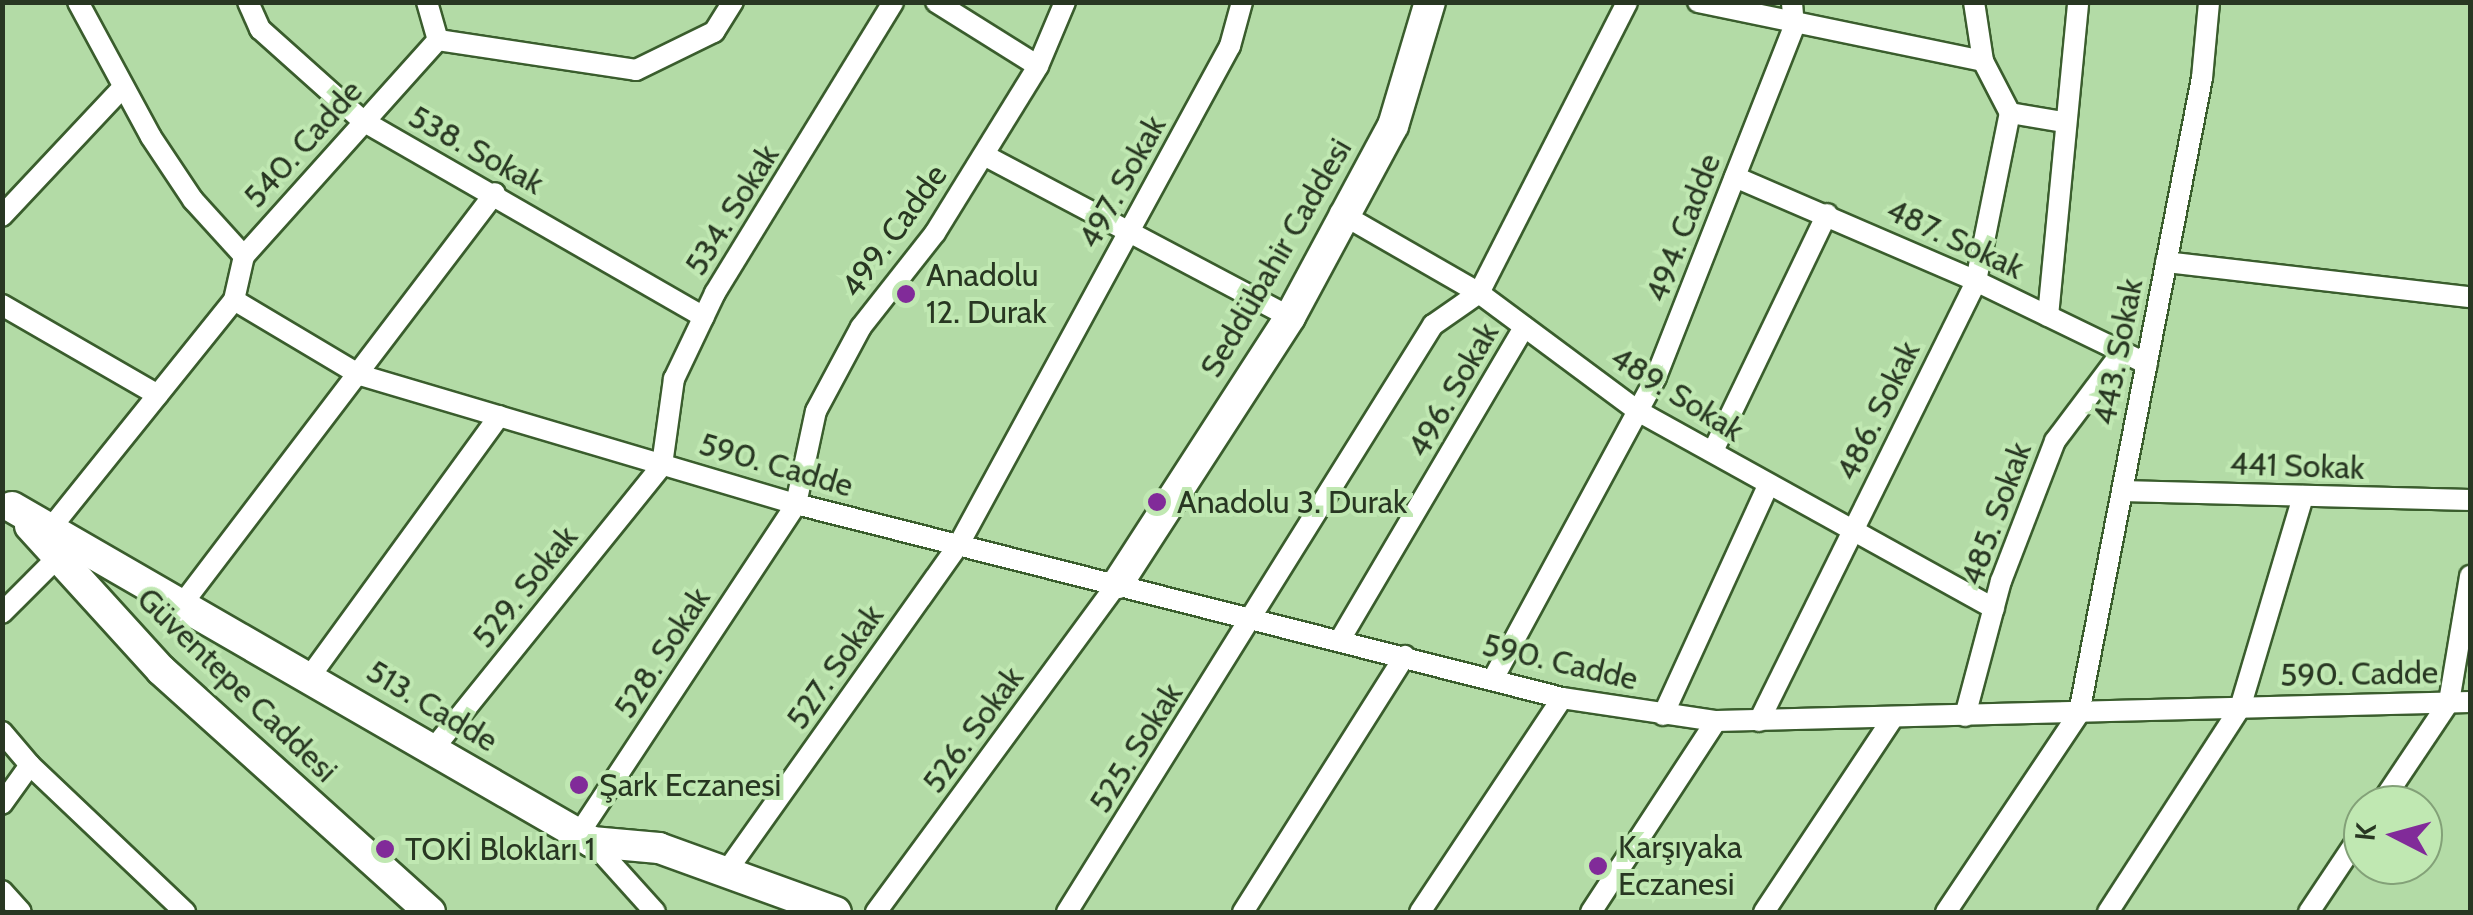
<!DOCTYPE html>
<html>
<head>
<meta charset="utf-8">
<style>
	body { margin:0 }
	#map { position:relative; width:2473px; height:915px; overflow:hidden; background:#b3dba6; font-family:Cabin,sans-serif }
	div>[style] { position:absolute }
	.roads { filter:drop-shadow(2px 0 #3a5d2d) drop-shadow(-2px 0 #3a5d2d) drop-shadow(0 2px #3a5d2d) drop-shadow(0 -2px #3a5d2d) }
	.street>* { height:20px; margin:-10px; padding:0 10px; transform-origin:10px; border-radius:10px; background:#fff }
	.secondary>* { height:30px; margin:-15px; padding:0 15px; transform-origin:15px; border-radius:15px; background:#fff }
	.dots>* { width:28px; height:28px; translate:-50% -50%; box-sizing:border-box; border:5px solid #c0e8b2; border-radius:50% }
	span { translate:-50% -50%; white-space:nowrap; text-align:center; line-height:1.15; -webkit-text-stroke:8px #c0e8b2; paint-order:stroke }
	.street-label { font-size:32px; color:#283722 }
	.poi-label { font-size:32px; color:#283722 }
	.left { translate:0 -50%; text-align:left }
	.frame { position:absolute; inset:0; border:5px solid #283722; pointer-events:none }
	.north { position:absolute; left:2343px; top:785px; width:100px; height:100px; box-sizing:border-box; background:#c0e8b2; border:2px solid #83a178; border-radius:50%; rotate:276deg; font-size:28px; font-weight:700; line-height:40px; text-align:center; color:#283722 }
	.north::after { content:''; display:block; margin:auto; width:35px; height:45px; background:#812b99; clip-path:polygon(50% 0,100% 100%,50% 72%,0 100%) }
</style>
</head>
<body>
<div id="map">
	<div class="roads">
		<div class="street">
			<div style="left:78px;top:2px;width:153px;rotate:61.6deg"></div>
			<div style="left:151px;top:137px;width:76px;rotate:56.3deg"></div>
			<div style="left:193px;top:200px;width:76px;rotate:47.7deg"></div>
			<div style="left:248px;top:2px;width:30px;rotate:66deg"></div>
			<div style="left:260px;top:29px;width:138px;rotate:41.8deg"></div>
			<div style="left:363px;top:121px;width:393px;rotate:29.9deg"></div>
			<div style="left:427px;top:2px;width:40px;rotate:74deg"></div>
			<div style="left:936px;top:2px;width:120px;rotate:32.1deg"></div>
			<div style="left:1698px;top:2px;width:291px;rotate:11.7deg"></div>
			<div style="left:1983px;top:61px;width:59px;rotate:62.6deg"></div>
			<div style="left:1974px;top:2px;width:60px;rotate:81.3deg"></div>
			<div style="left:438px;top:40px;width:200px;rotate:8.6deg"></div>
			<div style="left:636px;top:70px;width:87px;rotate:-26deg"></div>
			<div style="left:714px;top:32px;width:36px;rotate:-58deg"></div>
			<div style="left:2010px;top:113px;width:54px;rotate:9.6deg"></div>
			<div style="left:984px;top:155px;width:346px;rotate:27.9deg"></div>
			<div style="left:1735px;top:177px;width:262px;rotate:23.3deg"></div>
			<div style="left:1976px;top:281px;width:190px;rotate:25.9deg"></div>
			<div style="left:1340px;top:213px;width:160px;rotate:29.9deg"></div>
			<div style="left:1479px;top:293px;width:198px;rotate:36.6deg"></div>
			<div style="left:1638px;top:411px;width:407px;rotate:29deg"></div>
			<div style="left:2px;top:216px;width:177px;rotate:-46.8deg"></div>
			<div style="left:2166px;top:262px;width:306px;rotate:6.6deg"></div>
			<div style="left:234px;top:300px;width:147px;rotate:30.8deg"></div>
			<div style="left:360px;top:375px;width:455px;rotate:16.5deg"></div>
			<div style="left:796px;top:504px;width:790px;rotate:14.21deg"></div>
			<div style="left:1562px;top:698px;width:156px;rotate:8.5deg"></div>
			<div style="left:1716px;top:721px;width:754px;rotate:-1.44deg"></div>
			<div style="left:2px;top:305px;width:180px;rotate:30deg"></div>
			<div style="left:2048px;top:316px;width:315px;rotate:-84.5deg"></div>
			<div style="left:1713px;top:451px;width:263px;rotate:-64.3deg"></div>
			<div style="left:662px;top:465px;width:87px;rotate:-82.1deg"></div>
			<div style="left:674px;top:379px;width:95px;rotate:-64.5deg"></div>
			<div style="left:715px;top:293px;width:341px;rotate:-58.5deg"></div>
			<div style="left:2122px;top:491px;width:348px;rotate:1.5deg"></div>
			<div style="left:50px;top:529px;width:294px;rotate:-51.2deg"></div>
			<div style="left:234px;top:300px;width:45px;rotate:-77.2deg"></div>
			<div style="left:244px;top:256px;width:290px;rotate:-48.1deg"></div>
			<div style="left:183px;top:603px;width:515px;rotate:-52.73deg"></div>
			<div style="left:2px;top:613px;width:79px;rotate:-45deg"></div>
			<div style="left:1341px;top:638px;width:361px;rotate:-59.5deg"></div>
			<div style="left:311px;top:675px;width:320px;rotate:-54deg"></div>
			<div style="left:1493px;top:679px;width:343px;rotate:-61.6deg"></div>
			<div style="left:1656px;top:377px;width:377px;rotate:-68.5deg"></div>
			<div style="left:1794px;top:26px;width:24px;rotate:-95deg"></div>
			<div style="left:1663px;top:715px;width:250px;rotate:-65.4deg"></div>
			<div style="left:1965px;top:716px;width:140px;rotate:-75.1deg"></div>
			<div style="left:2001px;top:581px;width:150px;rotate:-68.9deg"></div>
			<div style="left:2055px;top:441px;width:111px;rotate:-53deg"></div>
			<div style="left:1759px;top:721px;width:491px;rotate:-63.7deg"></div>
			<div style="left:1976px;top:281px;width:171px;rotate:-78.6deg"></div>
			<div style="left:2px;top:732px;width:43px;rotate:49.7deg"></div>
			<div style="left:30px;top:765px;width:48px;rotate:125.7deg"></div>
			<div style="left:434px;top:748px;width:363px;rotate:-51.1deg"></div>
			<div style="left:30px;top:765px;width:214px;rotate:43.5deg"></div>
			<div style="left:2380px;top:805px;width:124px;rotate:-56.2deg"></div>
			<div style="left:2449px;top:702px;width:128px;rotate:-80.5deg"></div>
			<div style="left:578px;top:835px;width:396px;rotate:-56.6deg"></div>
			<div style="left:796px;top:504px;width:95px;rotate:-77.9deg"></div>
			<div style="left:816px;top:411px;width:95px;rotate:-61.8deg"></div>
			<div style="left:861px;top:327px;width:120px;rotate:-51.8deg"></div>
			<div style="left:935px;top:233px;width:196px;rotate:-58.3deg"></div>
			<div style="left:1038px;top:66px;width:69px;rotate:-67.1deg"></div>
			<div style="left:592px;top:842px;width:94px;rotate:48deg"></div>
			<div style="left:726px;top:872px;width:402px;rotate:-54.6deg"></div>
			<div style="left:959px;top:544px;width:567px;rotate:-61.45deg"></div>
			<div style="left:1230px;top:46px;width:46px;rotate:-74.7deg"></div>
			<div style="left:2px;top:891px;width:28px;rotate:48deg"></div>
			<div style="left:876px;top:912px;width:408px;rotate:-53.7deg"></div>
			<div style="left:1067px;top:912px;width:692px;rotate:-58.06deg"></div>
			<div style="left:1433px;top:325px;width:56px;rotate:-34.8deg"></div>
			<div style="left:1479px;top:293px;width:326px;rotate:-63deg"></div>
			<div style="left:1243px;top:912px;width:303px;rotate:-57.7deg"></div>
			<div style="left:1420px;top:912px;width:257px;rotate:-56.4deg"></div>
			<div style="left:1591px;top:912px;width:228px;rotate:-56.8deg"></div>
			<div style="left:1764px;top:912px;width:232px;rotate:-56.4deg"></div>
			<div style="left:1946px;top:912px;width:239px;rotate:-56.2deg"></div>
			<div style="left:2079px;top:713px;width:647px;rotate:-79.04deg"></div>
			<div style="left:2202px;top:78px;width:76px;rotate:-84.7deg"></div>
			<div style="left:2108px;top:912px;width:243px;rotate:-57.1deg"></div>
			<div style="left:2240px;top:708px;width:221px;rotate:-73.4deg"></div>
			<div style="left:2309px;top:912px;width:97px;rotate:-56.3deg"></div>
		</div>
		<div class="secondary">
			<div style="left:12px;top:507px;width:670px;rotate:30.01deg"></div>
			<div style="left:592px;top:842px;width:67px;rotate:5.1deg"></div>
			<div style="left:659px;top:848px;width:188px;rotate:19.9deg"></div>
			<div style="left:30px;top:526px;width:195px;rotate:47.7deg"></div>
			<div style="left:161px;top:670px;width:362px;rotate:42deg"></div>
			<div style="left:1118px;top:583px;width:317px;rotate:-57.1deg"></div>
			<div style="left:1290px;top:317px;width:217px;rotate:-61.7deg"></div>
			<div style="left:1393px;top:126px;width:129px;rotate:-73.4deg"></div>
		</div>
	</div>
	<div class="dots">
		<div style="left:906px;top:294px;background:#812b99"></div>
		<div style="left:1157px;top:502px;background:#812b99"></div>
		<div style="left:579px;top:785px;background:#812b99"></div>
		<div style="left:385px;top:849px;background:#812b99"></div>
		<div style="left:1598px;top:866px;background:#812b99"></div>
	</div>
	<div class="street-label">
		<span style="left:303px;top:144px;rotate:-48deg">540. Cadde</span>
		<span style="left:476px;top:150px;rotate:29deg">538. Sokak</span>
		<span style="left:1122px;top:182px;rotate:-61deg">497. Sokak</span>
		<span style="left:732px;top:210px;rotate:-58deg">534. Sokak</span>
		<span style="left:1683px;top:228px;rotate:-69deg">494. Cadde</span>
		<span style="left:894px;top:231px;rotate:-54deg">499. Cadde</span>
		<span style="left:1955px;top:239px;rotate:25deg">487. Sokak</span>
		<span style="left:1276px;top:258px;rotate:-60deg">Seddübahir Caddesi</span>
		<span style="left:2118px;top:352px;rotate:-79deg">443. Sokak</span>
		<span style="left:1453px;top:390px;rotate:-60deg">496. Sokak</span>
		<span style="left:1677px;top:394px;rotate:32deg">489. Sokak</span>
		<span style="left:1878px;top:411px;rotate:-64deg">486. Sokak</span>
		<span style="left:776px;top:465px;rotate:16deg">590. Cadde</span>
		<span style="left:2297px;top:466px;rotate:2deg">441 Sokak</span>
		<span style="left:1996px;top:514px;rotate:-70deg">485. Sokak</span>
		<span style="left:525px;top:587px;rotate:-51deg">529. Sokak</span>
		<span style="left:662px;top:653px;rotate:-57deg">528. Sokak</span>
		<span style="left:1560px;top:662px;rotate:13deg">590. Cadde</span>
		<span style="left:835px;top:667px;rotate:-55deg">527. Sokak</span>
		<span style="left:2359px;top:674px;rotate:-1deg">590. Cadde</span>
		<span style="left:237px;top:685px;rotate:44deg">Güventepe Caddesi</span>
		<span style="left:432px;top:706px;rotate:31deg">513. Cadde</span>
		<span style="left:973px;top:730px;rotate:-54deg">526. Sokak</span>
		<span style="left:1136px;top:748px;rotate:-58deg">525. Sokak</span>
	</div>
	<div class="poi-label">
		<span class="left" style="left:926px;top:294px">Anadolu<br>12. Durak</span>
		<span class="left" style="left:1177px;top:502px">Anadolu 3. Durak</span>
		<span class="left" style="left:599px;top:785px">Şark Eczanesi</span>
		<span class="left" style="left:1618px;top:866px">Karşıyaka<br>Eczanesi</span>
		<span class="left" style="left:405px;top:849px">TOKİ Blokları 1</span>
	</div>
	<div class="frame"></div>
	<div class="north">K</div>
</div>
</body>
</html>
